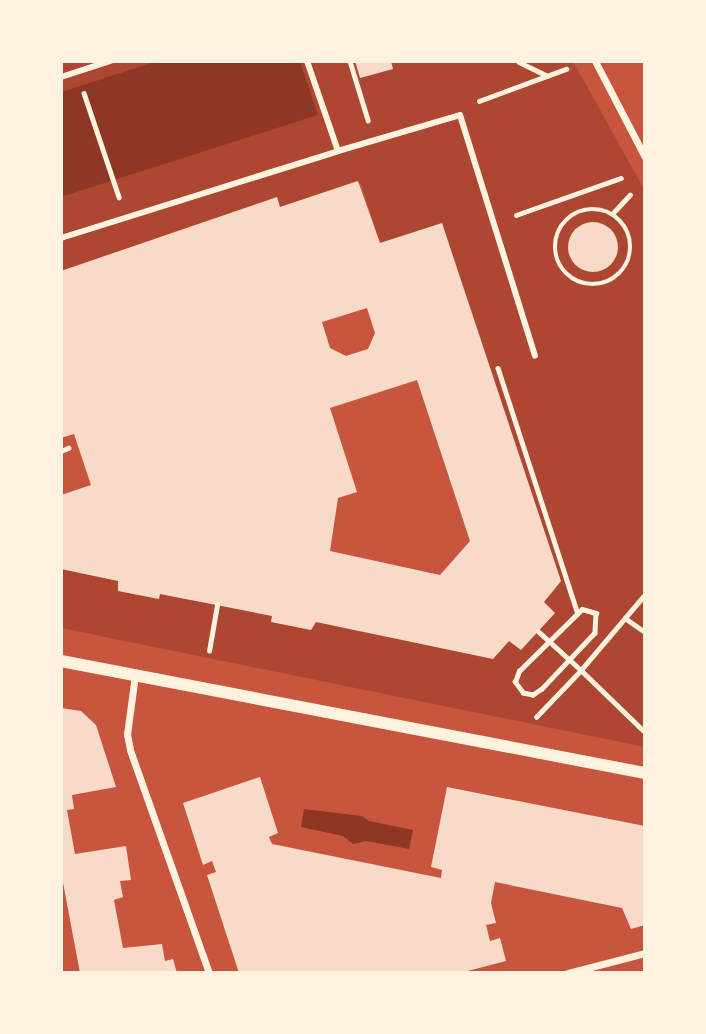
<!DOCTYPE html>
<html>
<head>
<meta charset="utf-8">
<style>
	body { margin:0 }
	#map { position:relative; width:706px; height:1034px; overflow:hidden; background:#c8553d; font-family:"Roboto Serif",serif }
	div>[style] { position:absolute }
	.green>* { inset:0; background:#ae4732 }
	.water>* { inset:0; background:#8f3625 }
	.building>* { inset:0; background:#f7dbc8 }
	.round { border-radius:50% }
	.path>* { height:4.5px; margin:-2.25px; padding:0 2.25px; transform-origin:2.25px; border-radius:2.25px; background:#fff3e0 }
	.path>.ring { margin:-2.25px; padding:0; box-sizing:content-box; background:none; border:4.5px solid #fff3e0; border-radius:50% }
	.pedestrian>* { height:6px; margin:-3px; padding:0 3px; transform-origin:3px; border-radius:3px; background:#fff3e0 }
	.minor>* { height:7px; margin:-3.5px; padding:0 3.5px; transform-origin:3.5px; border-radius:3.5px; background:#fff3e0 }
	.tertiary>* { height:12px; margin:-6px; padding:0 6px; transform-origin:6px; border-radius:6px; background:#fff3e0 }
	span { translate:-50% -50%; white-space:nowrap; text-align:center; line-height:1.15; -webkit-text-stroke:5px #fff3e0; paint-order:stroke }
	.frame { position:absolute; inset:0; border:63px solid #fff3e0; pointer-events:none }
</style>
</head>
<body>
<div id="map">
	<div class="green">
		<div style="clip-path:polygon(61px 61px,157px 61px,61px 92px)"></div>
		<div style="clip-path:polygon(300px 61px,573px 61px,645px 191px,645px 747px,61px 628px,61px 569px,118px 581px,119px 591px,158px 599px,160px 594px,272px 616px,271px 622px,310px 630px,316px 622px,493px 658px,509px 641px,521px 650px,555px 613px,544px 602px,561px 582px,380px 243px,361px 184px,356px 181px,280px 207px,276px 197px,61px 271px,61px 197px,317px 115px)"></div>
	</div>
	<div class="water">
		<div style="clip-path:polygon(157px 61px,300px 61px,318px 115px,61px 197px,61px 92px)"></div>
		<div style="clip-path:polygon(304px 809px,362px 816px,369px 821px,413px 830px,409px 849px,366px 841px,353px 844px,343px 836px,301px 827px)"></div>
	</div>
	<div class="building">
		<div style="clip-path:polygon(355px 61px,391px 61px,393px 69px,360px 78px)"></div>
		<div style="clip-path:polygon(evenodd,358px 181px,380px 243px,442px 223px,561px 581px,544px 602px,555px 613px,521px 650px,509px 641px,493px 659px,316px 622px,311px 630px,271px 622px,272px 616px,160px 594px,159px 599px,118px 591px,118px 581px,61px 569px,61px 495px,91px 485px,74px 434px,61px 438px,61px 271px,277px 197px,280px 207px,358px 181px,367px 308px,375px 333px,368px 349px,346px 356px,330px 348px,322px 322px,367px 308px,358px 181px,417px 380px,470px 541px,440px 575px,330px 551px,338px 498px,357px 492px,330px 408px,417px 380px)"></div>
		<div class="round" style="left:568px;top:222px;width:50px;height:50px"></div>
		<div style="clip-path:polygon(61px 708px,81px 711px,96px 725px,116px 787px,72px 795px,74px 809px,67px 810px,75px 854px,126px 846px,131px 880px,120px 881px,123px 897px,114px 900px,123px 948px,162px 944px,165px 961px,173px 959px,177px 973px,80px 973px,61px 872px)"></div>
		<div style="clip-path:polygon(260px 777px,278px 833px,269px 837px,272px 844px,441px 878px,442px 870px,431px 867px,447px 787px,645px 826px,645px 925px,631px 929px,622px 908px,495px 882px,491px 903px,496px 923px,486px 925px,490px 941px,500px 938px,506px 961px,460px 973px,239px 973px,207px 875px,216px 872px,212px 861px,203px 865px,183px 803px)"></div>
	</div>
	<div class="path">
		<div style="left:350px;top:61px;width:62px;rotate:73deg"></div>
		<div style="left:519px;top:62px;width:30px;rotate:26deg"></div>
		<div style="left:84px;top:93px;width:110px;rotate:71.4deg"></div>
		<div style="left:479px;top:101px;width:93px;rotate:-20.2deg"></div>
		<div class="ring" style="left:555px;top:209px;width:71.5px;height:71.5px"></div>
		<div style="left:612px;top:214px;width:26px;rotate:-47deg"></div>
		<div style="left:516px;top:215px;width:111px;rotate:-19.4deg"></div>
		<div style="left:498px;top:368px;width:256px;rotate:72deg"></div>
		<div style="left:61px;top:451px;width:8px;rotate:-23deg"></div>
		<div style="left:582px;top:609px;width:15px;rotate:16deg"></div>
		<div style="left:596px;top:613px;width:20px;rotate:93deg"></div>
		<div style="left:595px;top:633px;width:77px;rotate:133.4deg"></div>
		<div style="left:542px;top:689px;width:11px;rotate:146deg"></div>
		<div style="left:533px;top:695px;width:10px;rotate:-169deg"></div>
		<div style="left:523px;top:693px;width:14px;rotate:-126deg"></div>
		<div style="left:515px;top:682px;width:12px;rotate:-70deg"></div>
		<div style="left:519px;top:671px;width:88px;rotate:-44.5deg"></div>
		<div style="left:625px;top:618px;width:31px;rotate:-50deg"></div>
		<div style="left:538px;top:631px;width:58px;rotate:42.2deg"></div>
		<div style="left:581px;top:670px;width:68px;rotate:-49.8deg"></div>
		<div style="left:625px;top:618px;width:24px;rotate:35deg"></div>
		<div style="left:209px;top:651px;width:47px;rotate:-80.1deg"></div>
		<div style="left:536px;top:717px;width:65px;rotate:-46.2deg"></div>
		<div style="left:581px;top:670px;width:89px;rotate:44.1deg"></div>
	</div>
	<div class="pedestrian">
		<div style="left:307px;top:61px;width:95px;rotate:71deg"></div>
		<div style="left:338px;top:151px;width:127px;rotate:-16.4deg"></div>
		<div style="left:460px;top:115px;width:252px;rotate:72.7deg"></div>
		<div style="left:61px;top:77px;width:52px;rotate:-18.1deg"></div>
		<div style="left:61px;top:238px;width:290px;rotate:-17.4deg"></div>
	</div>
	<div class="minor">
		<div style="left:595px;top:61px;width:108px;rotate:62.5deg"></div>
		<div style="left:135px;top:675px;width:60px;rotate:97.7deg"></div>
		<div style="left:127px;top:734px;width:16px;rotate:79deg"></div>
		<div style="left:130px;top:750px;width:237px;rotate:70.5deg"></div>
		<div style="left:568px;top:973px;width:80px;rotate:-14.6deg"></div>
	</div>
	<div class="tertiary">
		<div style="left:61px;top:661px;width:595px;rotate:10.86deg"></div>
	</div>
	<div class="frame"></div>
</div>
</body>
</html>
